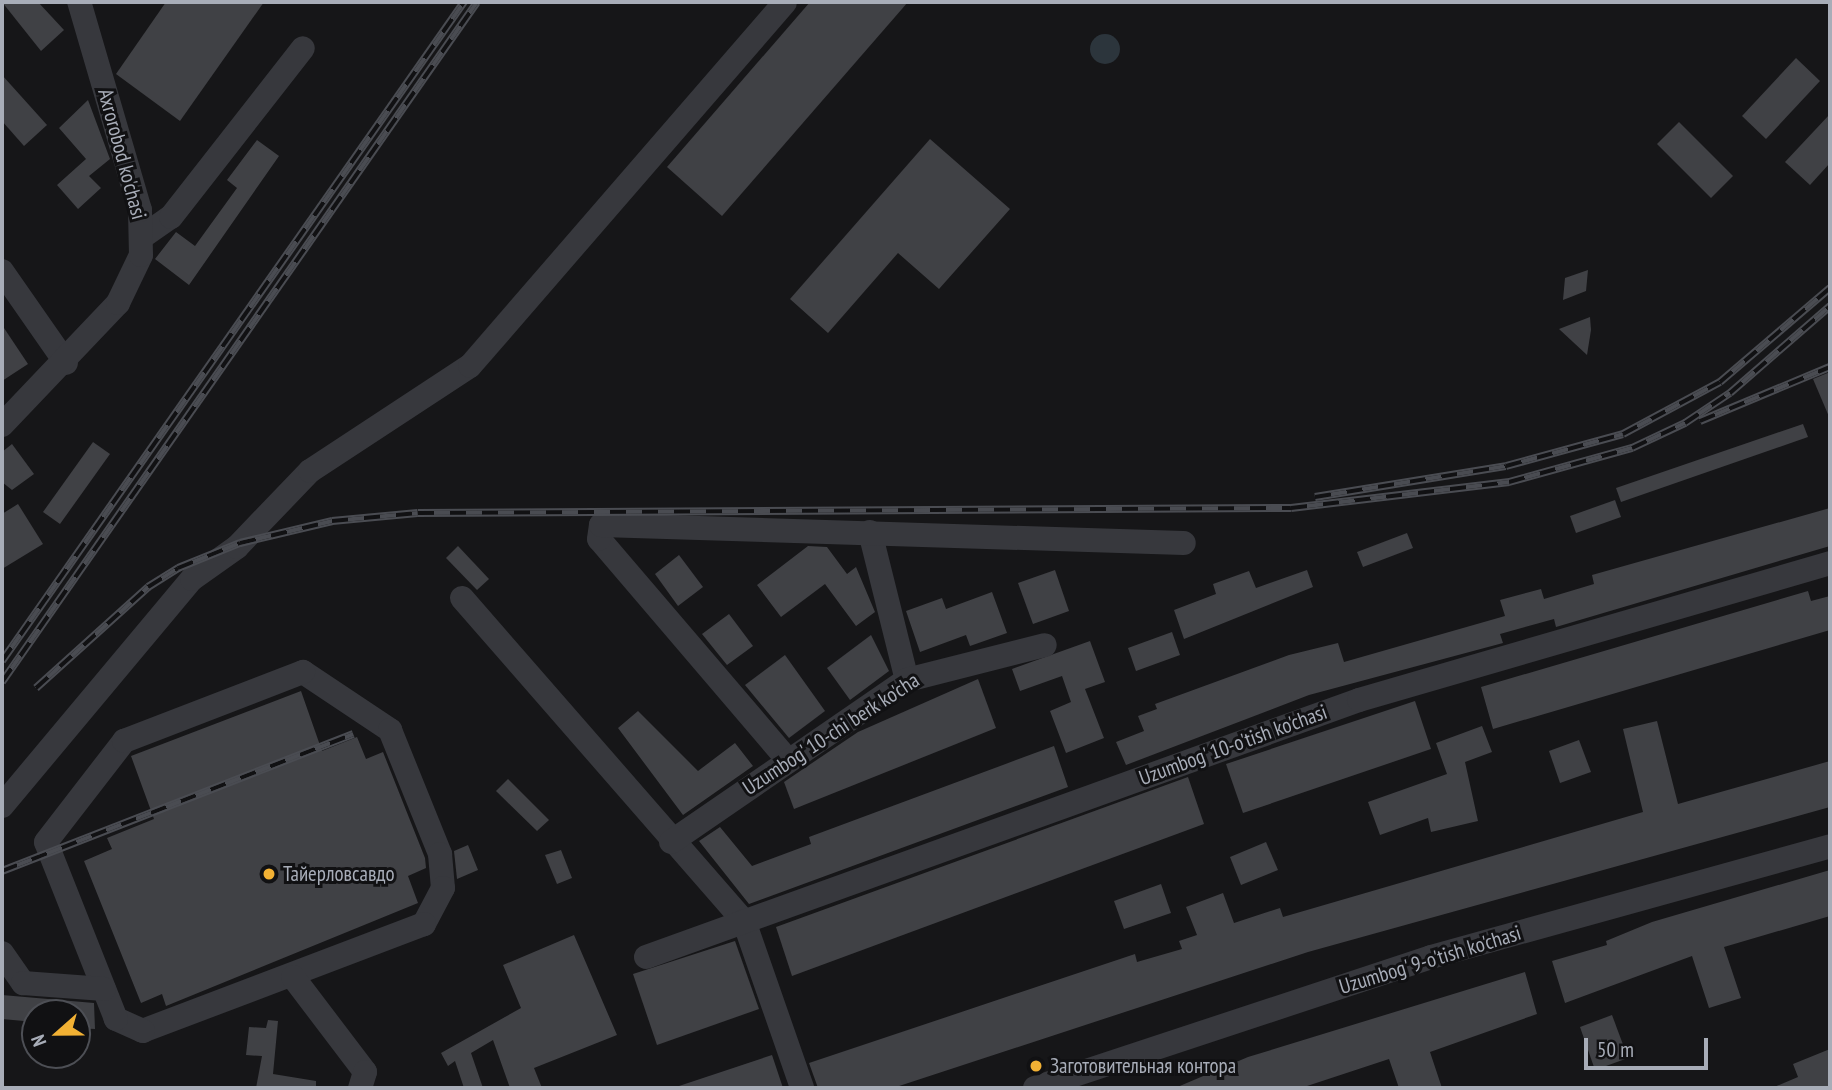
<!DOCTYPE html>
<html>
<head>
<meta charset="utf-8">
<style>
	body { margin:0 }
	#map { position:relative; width:1832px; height:1090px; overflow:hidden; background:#161618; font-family:"PT Sans Narrow",sans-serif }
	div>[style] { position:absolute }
	.water>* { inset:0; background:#2c353c }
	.round { border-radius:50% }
	.building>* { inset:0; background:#404145 }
	.minor>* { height:24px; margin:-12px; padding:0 12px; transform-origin:12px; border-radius:12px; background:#37383d }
	.rail>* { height:8px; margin-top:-4px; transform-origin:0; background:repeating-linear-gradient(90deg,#111113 0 16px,#4a4c52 0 32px); box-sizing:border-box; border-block:2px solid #4a4c52 }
	.dots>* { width:19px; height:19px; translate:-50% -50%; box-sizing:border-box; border:4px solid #111113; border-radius:50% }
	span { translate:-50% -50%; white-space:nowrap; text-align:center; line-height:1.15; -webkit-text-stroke:6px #111113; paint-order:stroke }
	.street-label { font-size:21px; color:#a8adb8 }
	.poi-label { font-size:21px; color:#a8adb8 }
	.left { translate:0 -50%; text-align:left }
	.frame { position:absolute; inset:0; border:4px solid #a8adb8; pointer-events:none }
	.north { position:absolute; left:21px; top:999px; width:70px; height:70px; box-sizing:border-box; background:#111113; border:2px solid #4d4f55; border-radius:50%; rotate:249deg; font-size:19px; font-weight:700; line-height:28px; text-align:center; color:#a8adb8 }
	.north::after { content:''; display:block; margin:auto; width:24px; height:32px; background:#f2b134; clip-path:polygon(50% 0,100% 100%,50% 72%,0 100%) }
	.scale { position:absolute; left:1584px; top:1038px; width:124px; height:32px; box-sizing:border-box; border:4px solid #a8adb8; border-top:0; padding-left:9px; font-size:21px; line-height:24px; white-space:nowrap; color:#a8adb8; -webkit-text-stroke:5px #111113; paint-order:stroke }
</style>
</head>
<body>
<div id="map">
	<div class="water">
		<div class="round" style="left:1090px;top:34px;width:30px;height:30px"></div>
	</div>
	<div class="building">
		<div style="clip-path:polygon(2px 2px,38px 2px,64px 30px,41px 51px)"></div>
		<div style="clip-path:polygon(166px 2px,264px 2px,180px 121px,116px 74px)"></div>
		<div style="clip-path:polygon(810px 2px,908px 2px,722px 216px,667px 167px)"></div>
		<div style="clip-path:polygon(1796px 58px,1820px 81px,1766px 139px,1742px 116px)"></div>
		<div style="clip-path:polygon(2px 75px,47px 125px,24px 146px,2px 121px)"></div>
		<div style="clip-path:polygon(88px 100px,110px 159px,89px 176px,101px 188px,78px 209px,57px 185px,86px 159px,59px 128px)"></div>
		<div style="clip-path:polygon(1830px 114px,1830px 163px,1810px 185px,1785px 162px)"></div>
		<div style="clip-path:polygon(1679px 122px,1733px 176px,1711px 198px,1657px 144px)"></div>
		<div style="clip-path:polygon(930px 139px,1010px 209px,939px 289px,898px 253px,828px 333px,790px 299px)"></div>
		<div style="clip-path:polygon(257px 140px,279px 156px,189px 285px,155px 259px,176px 232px,195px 246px,237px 188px,227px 180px)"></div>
		<div style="clip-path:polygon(1588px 270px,1586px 291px,1563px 300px,1565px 278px)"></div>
		<div style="clip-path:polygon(1590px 317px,1591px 330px,1587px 355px,1559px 329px)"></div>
		<div style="clip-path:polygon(2px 325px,28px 364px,2px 381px)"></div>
		<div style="clip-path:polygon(1830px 372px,1830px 419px,1813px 379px)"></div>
		<div style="clip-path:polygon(1803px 424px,1808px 437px,1621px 502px,1616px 488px)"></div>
		<div style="clip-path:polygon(93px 442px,110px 454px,60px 524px,43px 512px)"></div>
		<div style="clip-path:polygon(12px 444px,34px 474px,12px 490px,2px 482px,2px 452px)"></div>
		<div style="clip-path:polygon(1615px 500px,1621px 517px,1576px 533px,1570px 516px)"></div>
		<div style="clip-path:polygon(18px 504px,43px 544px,2px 569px,2px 514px)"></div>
		<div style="clip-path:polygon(1830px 508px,1830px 546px,1556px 627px,1554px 619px,1500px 634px,1503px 643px,1309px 695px,1126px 765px,1116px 742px,1144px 731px,1138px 716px,1157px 709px,1155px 704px,1289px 655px,1338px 643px,1344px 662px,1505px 616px,1500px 600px,1541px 589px,1544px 599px,1594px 584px,1592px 575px)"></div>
		<div style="clip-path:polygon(1407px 533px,1413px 548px,1363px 567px,1357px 552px)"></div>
		<div style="clip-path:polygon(458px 546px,489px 579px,477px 590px,446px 558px)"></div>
		<div style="clip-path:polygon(808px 546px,827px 547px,847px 574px,856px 567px,875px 612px,856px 626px,825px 584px,781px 617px,757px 585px)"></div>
		<div style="clip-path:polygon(679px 555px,703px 587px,678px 606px,655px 574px)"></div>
		<div style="clip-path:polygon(1055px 570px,1069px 611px,1033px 624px,1018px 583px)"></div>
		<div style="clip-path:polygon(1307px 570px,1313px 587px,1184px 639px,1174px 610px,1216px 594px,1213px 584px,1249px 571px,1256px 588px)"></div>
		<div style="clip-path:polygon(1808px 591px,1811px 601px,1830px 596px,1830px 630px,1493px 729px,1481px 687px)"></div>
		<div style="clip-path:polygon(992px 592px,1007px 633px,970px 646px,966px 635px,920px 652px,906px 611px,942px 598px,946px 609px)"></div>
		<div style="clip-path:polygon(729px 614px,753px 646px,727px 665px,702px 634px)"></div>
		<div style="clip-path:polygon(1172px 632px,1180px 655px,1136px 671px,1128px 648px)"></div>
		<div style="clip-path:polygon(871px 635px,889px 671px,850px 700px,827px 668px)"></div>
		<div style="clip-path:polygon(1090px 641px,1105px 682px,1085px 689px,1104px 738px,1066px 753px,1050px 711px,1071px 702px,1062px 676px,1020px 691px,1012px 669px)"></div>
		<div style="clip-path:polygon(785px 655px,825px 711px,789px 738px,745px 685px)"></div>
		<div style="clip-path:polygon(978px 679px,996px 728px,794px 809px,784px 782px,858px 732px)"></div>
		<div style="clip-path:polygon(301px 691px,322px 751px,357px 737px,366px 759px,383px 752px,425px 858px,426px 868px,408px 876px,418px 903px,166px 1006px,162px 994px,141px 1003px,84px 861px,112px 849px,107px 838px,154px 819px,131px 756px)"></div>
		<div style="clip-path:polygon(1415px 701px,1431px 749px,1243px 813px,1226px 764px)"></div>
		<div style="clip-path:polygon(638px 711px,698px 771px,735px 743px,753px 766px,683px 815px,618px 728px)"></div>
		<div style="clip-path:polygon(1657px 721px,1678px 804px,1830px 761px,1830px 807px,1308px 952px,893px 1088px,818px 1088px,809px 1063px,1135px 954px,1137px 962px,1182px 949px,1179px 941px,1197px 935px,1186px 907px,1223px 893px,1234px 923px,1280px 908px,1283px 917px,1643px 812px,1623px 729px)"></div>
		<div style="clip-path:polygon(1482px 726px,1492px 752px,1465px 762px,1478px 821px,1431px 832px,1428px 818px,1380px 835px,1368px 802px,1447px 774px,1436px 743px)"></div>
		<div style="clip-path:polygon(1579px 740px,1591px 772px,1560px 783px,1549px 751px)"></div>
		<div style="clip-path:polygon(1054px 746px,1068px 787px,749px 904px,699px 841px,720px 827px,752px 866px,811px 844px,809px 837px)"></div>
		<div style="clip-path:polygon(1188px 777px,1204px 824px,792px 976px,776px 927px)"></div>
		<div style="clip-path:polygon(508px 779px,549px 820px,537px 831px,496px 791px)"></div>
		<div style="clip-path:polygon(1266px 842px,1278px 870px,1241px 885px,1230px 857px)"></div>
		<div style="clip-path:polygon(468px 845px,478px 870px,457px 879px,454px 851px)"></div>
		<div style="clip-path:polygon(561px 850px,572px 878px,557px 884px,545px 855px)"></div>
		<div style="clip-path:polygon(1830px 870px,1830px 916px,1724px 947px,1741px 998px,1709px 1008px,1692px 956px,1565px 1003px,1552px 961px,1607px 945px,1606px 941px,1652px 922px)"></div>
		<div style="clip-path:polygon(1161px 884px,1171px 913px,1124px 929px,1114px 901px)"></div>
		<div style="clip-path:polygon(574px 935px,617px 1035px,534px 1068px,542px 1088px,510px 1088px,493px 1040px,471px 1053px,483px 1088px,464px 1088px,455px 1061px,448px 1066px,441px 1053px,521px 1008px,503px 965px)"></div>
		<div style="clip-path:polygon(735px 941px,759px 1009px,657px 1045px,633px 974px)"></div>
		<div style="clip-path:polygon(1525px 972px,1537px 1014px,1430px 1052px,1442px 1088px,1399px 1088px,1389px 1059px,1301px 1088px,1175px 1088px,1248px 1057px)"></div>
		<div style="clip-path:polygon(2px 995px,94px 1003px,95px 1029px,77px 1028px,77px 1013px,35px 1013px,35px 1022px,2px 1019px)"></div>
		<div style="clip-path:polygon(1612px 1015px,1628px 1058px,1595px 1070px,1580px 1027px)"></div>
		<div style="clip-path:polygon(268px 1020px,278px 1021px,273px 1074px,316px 1081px,316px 1088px,256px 1088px,262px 1056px,246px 1055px,249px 1027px,266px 1028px)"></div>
		<div style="clip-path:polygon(1830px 1049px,1830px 1088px,1772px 1088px,1798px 1077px,1793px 1064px)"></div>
		<div style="clip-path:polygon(772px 1055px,783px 1088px,679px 1088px,679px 1086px)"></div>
	</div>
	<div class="minor">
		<div style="left:142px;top:237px;width:35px;rotate:-35deg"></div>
		<div style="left:171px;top:217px;width:214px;rotate:-52deg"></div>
		<div style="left:2px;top:271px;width:112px;rotate:55.2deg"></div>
		<div style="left:2px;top:425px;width:168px;rotate:-46.4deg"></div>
		<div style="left:118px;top:303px;width:53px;rotate:-64.4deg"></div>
		<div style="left:141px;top:255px;width:45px;rotate:-91.3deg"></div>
		<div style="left:140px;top:210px;width:217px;rotate:-106.3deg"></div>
		<div style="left:870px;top:532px;width:153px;rotate:76deg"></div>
		<div style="left:462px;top:598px;width:429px;rotate:48.9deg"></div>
		<div style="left:744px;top:921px;width:177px;rotate:70.8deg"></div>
		<div style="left:303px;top:672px;width:105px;rotate:33.7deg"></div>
		<div style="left:390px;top:730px;width:134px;rotate:68deg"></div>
		<div style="left:440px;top:854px;width:34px;rotate:85deg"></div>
		<div style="left:443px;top:888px;width:41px;rotate:117.8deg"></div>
		<div style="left:424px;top:924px;width:301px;rotate:159.2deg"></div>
		<div style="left:143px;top:1031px;width:30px;rotate:-156deg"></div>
		<div style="left:116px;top:1019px;width:190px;rotate:-111.6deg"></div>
		<div style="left:46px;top:842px;width:128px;rotate:-52.3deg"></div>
		<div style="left:124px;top:741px;width:192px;rotate:-21.1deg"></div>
		<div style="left:787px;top:759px;width:289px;rotate:-130.5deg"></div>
		<div style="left:599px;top:539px;width:14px;rotate:-82deg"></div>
		<div style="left:601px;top:525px;width:583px;rotate:1.77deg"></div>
		<div style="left:2px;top:806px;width:296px;rotate:-50.1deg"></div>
		<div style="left:192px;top:579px;width:55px;rotate:-35.4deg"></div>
		<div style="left:237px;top:547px;width:105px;rotate:-46.2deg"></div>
		<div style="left:310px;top:471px;width:191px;rotate:-33.3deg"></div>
		<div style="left:470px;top:366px;width:481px;rotate:-49.1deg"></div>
		<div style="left:671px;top:842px;width:286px;rotate:-34.5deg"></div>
		<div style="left:907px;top:680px;width:142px;rotate:-14.2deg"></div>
		<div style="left:2px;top:953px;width:37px;rotate:55deg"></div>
		<div style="left:23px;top:983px;width:81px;rotate:4.2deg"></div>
		<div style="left:646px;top:957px;width:758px;rotate:-19.82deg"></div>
		<div style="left:1359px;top:700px;width:491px;rotate:-16.2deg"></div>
		<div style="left:293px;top:977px;width:119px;rotate:52.8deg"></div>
		<div style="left:365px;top:1072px;width:17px;rotate:107deg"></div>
		<div style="left:1035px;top:1088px;width:417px;rotate:-18.3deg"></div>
		<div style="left:1431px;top:957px;width:414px;rotate:-15.5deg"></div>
	</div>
	<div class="rail">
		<div style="left:1700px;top:421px;width:141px;rotate:-22.6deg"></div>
		<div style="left:1315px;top:497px;width:193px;rotate:-9.2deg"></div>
		<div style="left:1506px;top:466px;width:121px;rotate:-15.3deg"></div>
		<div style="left:1623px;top:434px;width:110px;rotate:-28.2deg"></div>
		<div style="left:1720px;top:382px;width:145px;rotate:-40.5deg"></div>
		<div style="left:2px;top:661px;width:805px;rotate:-54.97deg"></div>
		<div style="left:2px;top:682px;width:829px;rotate:-55.06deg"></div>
		<div style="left:36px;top:688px;width:151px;rotate:-42deg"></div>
		<div style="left:148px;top:587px;width:36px;rotate:-32deg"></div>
		<div style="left:178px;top:568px;width:67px;rotate:-22deg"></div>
		<div style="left:240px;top:543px;width:95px;rotate:-13.4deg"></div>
		<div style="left:332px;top:521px;width:86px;rotate:-5.3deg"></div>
		<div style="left:418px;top:513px;width:873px;rotate:-0.33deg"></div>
		<div style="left:1291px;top:508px;width:220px;rotate:-6.8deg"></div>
		<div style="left:1509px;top:482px;width:128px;rotate:-15.5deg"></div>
		<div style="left:1632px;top:448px;width:59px;rotate:-25.3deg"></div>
		<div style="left:1685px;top:423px;width:54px;rotate:-33.7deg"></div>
		<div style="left:1730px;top:393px;width:133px;rotate:-41deg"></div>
		<div style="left:2px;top:871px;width:377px;rotate:-21.3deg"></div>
	</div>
	<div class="dots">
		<div style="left:269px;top:874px;background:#f2b134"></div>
		<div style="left:1036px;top:1066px;background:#f2b134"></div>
	</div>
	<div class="street-label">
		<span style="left:122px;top:154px;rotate:75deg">Axrorobod ko'chasi</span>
		<span style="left:831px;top:734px;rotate:-33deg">Uzumbog' 10-chi berk ko'cha</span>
		<span style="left:1233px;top:745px;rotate:-20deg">Uzumbog' 10-o'tish ko'chasi</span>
		<span style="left:1430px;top:960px;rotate:-17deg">Uzumbog' 9-o'tish ko'chasi</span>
	</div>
	<div class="poi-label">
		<span class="left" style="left:283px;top:874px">Тайерловсавдо</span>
		<span class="left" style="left:1050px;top:1066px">Заготовительная контора</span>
	</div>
	<div class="frame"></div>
	<div class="north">N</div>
	<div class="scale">50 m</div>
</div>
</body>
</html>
